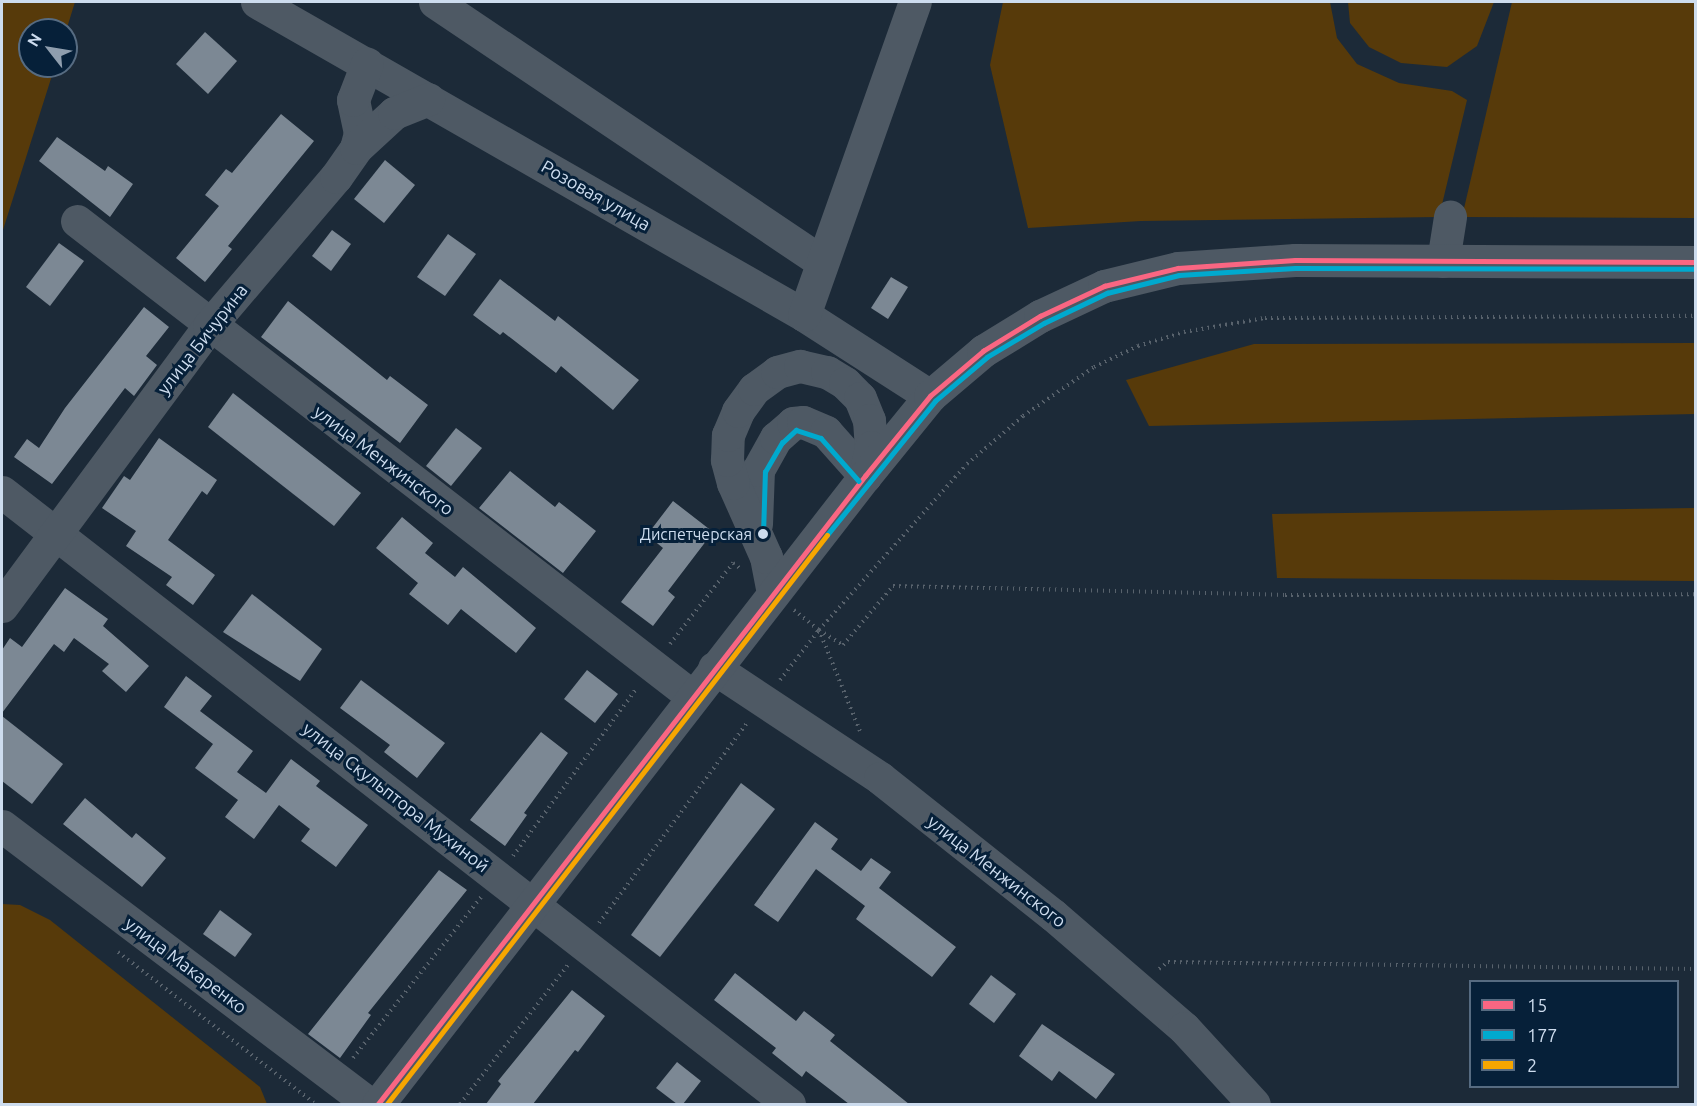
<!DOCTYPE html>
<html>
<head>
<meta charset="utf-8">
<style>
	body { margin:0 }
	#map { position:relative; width:1697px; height:1106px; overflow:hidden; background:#1c2a38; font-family:Ubuntu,sans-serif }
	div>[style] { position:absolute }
	.green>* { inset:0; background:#573a0a }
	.building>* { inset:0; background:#7c8894 }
	.path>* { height:4px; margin-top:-2px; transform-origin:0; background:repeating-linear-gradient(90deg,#58626c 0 1.5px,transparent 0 6px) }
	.minor>* { height:33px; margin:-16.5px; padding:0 16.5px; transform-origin:16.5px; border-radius:16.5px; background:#4e5964 }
	.bus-1>* { height:4.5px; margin:-2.25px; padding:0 2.25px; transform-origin:2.25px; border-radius:2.25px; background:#fa6682 }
	.bus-2>* { height:4.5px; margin:-2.25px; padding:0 2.25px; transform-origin:2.25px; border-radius:2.25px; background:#00a9ce }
	.bus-3>* { height:4.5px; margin:-2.25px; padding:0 2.25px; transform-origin:2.25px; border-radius:2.25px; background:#f7a600 }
	.dots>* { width:16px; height:16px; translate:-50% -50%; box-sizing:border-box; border:3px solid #062039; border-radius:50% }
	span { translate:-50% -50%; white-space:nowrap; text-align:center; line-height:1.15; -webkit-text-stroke:6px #062039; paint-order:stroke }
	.bus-label { font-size:16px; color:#cddcee }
	.right { translate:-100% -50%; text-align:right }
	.street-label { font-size:18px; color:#cddcee }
	.frame { position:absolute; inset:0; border:3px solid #cddcee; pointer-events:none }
	.legend { position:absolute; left:1469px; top:980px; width:210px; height:108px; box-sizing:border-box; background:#062039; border:2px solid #566b81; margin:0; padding:8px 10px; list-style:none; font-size:18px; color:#cddcee }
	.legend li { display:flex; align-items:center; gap:12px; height:30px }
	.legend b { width:30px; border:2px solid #566b81 }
	.north { position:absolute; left:18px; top:18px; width:60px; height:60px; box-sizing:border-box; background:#062039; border:2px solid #566b81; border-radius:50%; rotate:301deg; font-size:16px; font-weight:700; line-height:24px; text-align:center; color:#cddcee }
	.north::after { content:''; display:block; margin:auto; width:21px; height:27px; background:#8f9eae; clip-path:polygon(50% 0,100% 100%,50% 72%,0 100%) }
</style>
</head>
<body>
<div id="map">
	<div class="green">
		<div style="clip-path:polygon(2px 2px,75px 2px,66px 31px,30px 30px,30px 66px,55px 66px,2px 233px)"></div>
		<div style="clip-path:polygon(1003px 2px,1330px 2px,1337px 38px,1357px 64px,1399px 83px,1452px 91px,1467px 100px,1439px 217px,1141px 221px,1028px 228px,990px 65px)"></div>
		<div style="clip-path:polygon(1348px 2px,1494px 2px,1477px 46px,1447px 67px,1401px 63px,1369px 47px,1350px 23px)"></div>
		<div style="clip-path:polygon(1512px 2px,1695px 2px,1695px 218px,1462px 217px)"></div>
		<div style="clip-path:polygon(1695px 343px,1695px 414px,1149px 426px,1126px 380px,1254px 344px)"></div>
		<div style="clip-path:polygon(1695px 508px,1695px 581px,1277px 578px,1272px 514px)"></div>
		<div style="clip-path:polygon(2px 904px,20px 905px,50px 920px,260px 1087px,267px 1104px,2px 1104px)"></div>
	</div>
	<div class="building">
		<div style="clip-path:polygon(205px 32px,237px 61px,208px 94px,176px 64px)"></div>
		<div style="clip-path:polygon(281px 114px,314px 141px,228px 246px,232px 249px,205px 282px,176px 258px,219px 206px,205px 195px,226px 169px,232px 173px)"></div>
		<div style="clip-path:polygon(57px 137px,105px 171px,108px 166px,133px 184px,110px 217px,39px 161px)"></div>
		<div style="clip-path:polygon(385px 160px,415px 185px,384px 223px,354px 199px)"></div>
		<div style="clip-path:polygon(332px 230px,351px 244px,331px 271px,312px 256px)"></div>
		<div style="clip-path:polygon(448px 234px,476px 254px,445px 296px,417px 277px)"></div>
		<div style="clip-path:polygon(59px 243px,84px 261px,50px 306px,26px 287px)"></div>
		<div style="clip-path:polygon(891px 277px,908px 287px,888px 319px,871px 308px)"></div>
		<div style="clip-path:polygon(500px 279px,555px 321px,558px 316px,639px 380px,613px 410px,561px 366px,556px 373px,503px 332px,500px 335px,473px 315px)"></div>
		<div style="clip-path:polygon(288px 301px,387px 380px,390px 376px,428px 405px,400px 443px,261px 337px)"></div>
		<div style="clip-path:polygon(144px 307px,169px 327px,146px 356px,157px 365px,134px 396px,125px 388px,52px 484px,14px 457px,27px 439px,39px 448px,65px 408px)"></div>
		<div style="clip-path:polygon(233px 393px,361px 493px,334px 526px,208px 427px)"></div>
		<div style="clip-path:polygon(456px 428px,482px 448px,451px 486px,426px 466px)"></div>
		<div style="clip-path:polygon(159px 438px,217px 480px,207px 495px,202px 491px,168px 540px,215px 575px,193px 605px,166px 585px,172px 577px,126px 546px,136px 531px,102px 508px,124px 476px,130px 480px)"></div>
		<div style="clip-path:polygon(510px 471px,555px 507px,559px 502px,596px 531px,563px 573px,479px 508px)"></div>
		<div style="clip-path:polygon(673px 501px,713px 532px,668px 591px,675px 597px,653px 626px,621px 602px,663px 548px,647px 535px)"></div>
		<div style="clip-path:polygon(402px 517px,433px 543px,425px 553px,455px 577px,463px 567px,536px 628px,516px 653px,461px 609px,448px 625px,409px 594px,418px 583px,376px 548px)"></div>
		<div style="clip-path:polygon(65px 588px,108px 619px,103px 626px,149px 666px,126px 692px,102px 671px,109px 664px,74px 638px,64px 652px,54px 644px,2px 713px,2px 650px,10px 638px,22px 647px)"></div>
		<div style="clip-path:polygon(252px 594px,322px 649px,300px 681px,223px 632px)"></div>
		<div style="clip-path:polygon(587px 670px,618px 694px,595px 723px,564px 699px)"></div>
		<div style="clip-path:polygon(186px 676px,212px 696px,200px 711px,253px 751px,237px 772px,266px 793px,291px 759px,320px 781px,316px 786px,368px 825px,336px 867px,301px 841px,310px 829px,279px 805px,254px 839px,225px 817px,238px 800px,195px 768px,213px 744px,164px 707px)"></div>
		<div style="clip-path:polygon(361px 680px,445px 743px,417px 778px,384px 752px,390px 745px,340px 708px)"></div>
		<div style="clip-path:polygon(2px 716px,63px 764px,32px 804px,2px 781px)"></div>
		<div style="clip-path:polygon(541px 732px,568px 753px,524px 813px,527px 815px,505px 846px,470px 820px)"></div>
		<div style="clip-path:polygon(741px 783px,775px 809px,660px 957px,631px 935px)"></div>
		<div style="clip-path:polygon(85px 798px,132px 838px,136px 833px,166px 858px,142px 887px,63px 824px)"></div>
		<div style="clip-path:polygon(815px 822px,838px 839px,831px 849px,861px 871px,871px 858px,891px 872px,879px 888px,956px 947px,932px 977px,856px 919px,865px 906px,816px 869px,778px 922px,754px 905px)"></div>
		<div style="clip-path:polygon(439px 870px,467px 890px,368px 1013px,371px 1015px,340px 1058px,308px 1034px)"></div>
		<div style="clip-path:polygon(220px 910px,252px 934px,235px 957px,203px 934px)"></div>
		<div style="clip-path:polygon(735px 973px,796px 1021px,804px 1011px,835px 1035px,830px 1041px,909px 1104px,849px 1104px,806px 1071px,802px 1077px,772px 1053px,776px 1048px,714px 1000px)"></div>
		<div style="clip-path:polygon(991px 975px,1016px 994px,994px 1023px,969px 1004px)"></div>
		<div style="clip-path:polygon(572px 990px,605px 1016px,578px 1052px,575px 1050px,533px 1104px,486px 1104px,501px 1084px,498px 1081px)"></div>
		<div style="clip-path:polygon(1042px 1024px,1115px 1074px,1096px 1099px,1059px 1071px,1052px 1081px,1019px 1056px)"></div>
		<div style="clip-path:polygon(677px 1062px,701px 1081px,683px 1104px,677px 1104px,656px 1088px)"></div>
	</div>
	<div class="path">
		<div style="left:794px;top:610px;width:32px;rotate:39deg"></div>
		<div style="left:670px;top:644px;width:103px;rotate:-52.1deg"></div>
		<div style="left:733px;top:563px;width:10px;rotate:37deg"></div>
		<div style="left:780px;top:680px;width:63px;rotate:-52deg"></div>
		<div style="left:819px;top:630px;width:222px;rotate:-48.3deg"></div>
		<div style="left:967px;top:464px;width:74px;rotate:-40.6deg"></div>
		<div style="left:1023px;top:416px;width:86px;rotate:-34.6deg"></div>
		<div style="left:1094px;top:367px;width:49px;rotate:-25.5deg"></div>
		<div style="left:1138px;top:346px;width:48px;rotate:-16.9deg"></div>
		<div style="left:1184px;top:332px;width:82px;rotate:-9.8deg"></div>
		<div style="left:1265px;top:318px;width:431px;rotate:-0.3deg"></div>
		<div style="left:860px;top:731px;width:109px;rotate:-112.1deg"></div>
		<div style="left:819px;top:630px;width:28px;rotate:32deg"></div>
		<div style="left:843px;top:645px;width:77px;rotate:-49.7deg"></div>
		<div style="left:893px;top:586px;width:392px;rotate:1.3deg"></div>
		<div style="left:1285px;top:595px;width:411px;rotate:-0.1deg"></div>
		<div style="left:513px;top:856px;width:209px;rotate:-53.6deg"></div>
		<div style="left:599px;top:923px;width:250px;rotate:-53.5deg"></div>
		<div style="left:118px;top:952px;width:247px;rotate:37.6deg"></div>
		<div style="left:1159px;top:969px;width:11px;rotate:-38deg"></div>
		<div style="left:1168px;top:962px;width:528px;rotate:0.76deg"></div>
		<div style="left:353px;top:1058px;width:206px;rotate:-51.5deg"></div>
		<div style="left:460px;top:1104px;width:176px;rotate:-52.2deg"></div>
	</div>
	<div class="minor">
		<div style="left:257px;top:2px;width:630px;rotate:29.78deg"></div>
		<div style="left:804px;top:315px;width:150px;rotate:32.7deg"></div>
		<div style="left:435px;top:2px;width:466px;rotate:33.9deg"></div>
		<div style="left:356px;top:148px;width:16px;rotate:-75deg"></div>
		<div style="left:360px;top:133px;width:34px;rotate:-102deg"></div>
		<div style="left:353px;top:100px;width:39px;rotate:-69deg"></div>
		<div style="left:77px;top:221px;width:777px;rotate:37.68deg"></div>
		<div style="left:1443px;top:261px;width:45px;rotate:-81deg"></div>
		<div style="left:804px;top:315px;width:332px;rotate:-70.5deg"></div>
		<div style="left:2px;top:492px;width:997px;rotate:37.87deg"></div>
		<div style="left:756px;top:524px;width:54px;rotate:-87.9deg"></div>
		<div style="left:758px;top:470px;width:37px;rotate:-61deg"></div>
		<div style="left:776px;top:438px;width:23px;rotate:-41deg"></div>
		<div style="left:793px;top:423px;width:10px;rotate:-6deg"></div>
		<div style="left:803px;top:422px;width:25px;rotate:23deg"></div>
		<div style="left:826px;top:432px;width:59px;rotate:48.4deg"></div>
		<div style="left:773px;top:593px;width:37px;rotate:-101deg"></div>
		<div style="left:766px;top:557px;width:81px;rotate:-114deg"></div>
		<div style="left:733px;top:483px;width:24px;rotate:-105deg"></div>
		<div style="left:727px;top:460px;width:25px;rotate:-88deg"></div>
		<div style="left:728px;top:435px;width:26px;rotate:-67deg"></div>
		<div style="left:738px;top:411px;width:27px;rotate:-54deg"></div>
		<div style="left:754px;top:389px;width:29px;rotate:-36deg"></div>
		<div style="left:777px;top:372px;width:24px;rotate:-15deg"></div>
		<div style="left:800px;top:366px;width:28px;rotate:13deg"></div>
		<div style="left:827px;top:372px;width:21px;rotate:31deg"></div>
		<div style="left:845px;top:383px;width:21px;rotate:45deg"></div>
		<div style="left:860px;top:398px;width:24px;rotate:68deg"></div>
		<div style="left:869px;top:420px;width:27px;rotate:86deg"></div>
		<div style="left:871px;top:447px;width:30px;rotate:102deg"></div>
		<div style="left:2px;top:606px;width:348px;rotate:-53.5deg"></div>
		<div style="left:209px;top:326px;width:196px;rotate:-49.6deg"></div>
		<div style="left:336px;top:177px;width:35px;rotate:-55deg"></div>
		<div style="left:356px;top:148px;width:52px;rotate:-42.6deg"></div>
		<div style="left:394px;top:113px;width:37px;rotate:-22deg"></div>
		<div style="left:714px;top:668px;width:199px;rotate:33.5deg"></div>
		<div style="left:880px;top:778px;width:221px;rotate:38.4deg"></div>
		<div style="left:1053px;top:915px;width:173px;rotate:40.8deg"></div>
		<div style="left:1184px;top:1028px;width:103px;rotate:47.4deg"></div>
		<div style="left:2px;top:826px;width:461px;rotate:37.1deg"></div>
		<div style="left:378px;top:1104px;width:795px;rotate:-52.21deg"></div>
		<div style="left:865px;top:476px;width:103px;rotate:-50.9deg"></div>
		<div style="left:930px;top:396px;width:70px;rotate:-40.3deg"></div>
		<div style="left:983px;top:351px;width:67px;rotate:-31.6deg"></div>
		<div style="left:1040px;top:316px;width:71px;rotate:-25.1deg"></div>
		<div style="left:1104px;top:286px;width:76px;rotate:-13.7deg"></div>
		<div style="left:1178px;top:268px;width:117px;rotate:-3.9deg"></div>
		<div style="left:1295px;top:260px;width:401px;rotate:0.3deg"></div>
	</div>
	<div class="bus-1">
		<div style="left:378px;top:1104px;width:795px;rotate:-52.21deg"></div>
		<div style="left:865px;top:476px;width:103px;rotate:-50.9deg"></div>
		<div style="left:930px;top:396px;width:70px;rotate:-40.3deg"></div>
		<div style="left:983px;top:351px;width:67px;rotate:-31.6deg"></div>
		<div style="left:1040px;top:316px;width:71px;rotate:-25.1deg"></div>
		<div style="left:1104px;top:286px;width:76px;rotate:-13.7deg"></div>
		<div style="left:1178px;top:268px;width:117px;rotate:-3.9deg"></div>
		<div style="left:1295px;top:260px;width:401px;rotate:0.3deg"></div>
	</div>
	<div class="bus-2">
		<div style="left:763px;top:534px;width:62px;rotate:-88.2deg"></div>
		<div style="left:765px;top:472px;width:34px;rotate:-60deg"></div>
		<div style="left:782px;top:443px;width:19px;rotate:-43deg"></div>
		<div style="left:796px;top:430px;width:26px;rotate:18deg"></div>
		<div style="left:821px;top:438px;width:57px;rotate:48.5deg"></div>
		<div style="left:827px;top:535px;width:172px;rotate:-51.1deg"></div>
		<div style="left:935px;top:401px;width:68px;rotate:-40.2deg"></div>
		<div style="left:987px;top:357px;width:66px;rotate:-30.8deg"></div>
		<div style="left:1044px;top:323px;width:70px;rotate:-25.5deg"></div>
		<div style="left:1107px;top:293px;width:74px;rotate:-14deg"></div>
		<div style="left:1179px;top:275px;width:116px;rotate:-3.5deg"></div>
		<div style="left:1295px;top:268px;width:401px;rotate:0.1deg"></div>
	</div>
	<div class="bus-3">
		<div style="left:387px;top:1104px;width:719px;rotate:-52.29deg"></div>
	</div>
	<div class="dots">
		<div style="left:763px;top:534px;background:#cddcee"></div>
	</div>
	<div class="bus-label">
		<span class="right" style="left:752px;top:534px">Диспетчерская</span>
	</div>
	<div class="street-label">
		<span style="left:596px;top:195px;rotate:30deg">Розовая улица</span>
		<span style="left:202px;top:339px;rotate:-52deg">улица Бичурина</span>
		<span style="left:384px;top:460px;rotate:37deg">улица Менжинского</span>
		<span style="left:396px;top:797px;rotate:38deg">улица Скульптора Мухиной</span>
		<span style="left:997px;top:871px;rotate:38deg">улица Менжинского</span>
		<span style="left:186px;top:965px;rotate:37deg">улица Макаренко</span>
	</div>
	<div class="frame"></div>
	<ul class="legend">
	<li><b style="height:8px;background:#fa6682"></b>15</li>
	<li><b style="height:8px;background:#00a9ce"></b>177</li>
	<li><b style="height:8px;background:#f7a600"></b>2</li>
	</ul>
	<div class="north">N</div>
</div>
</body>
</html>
